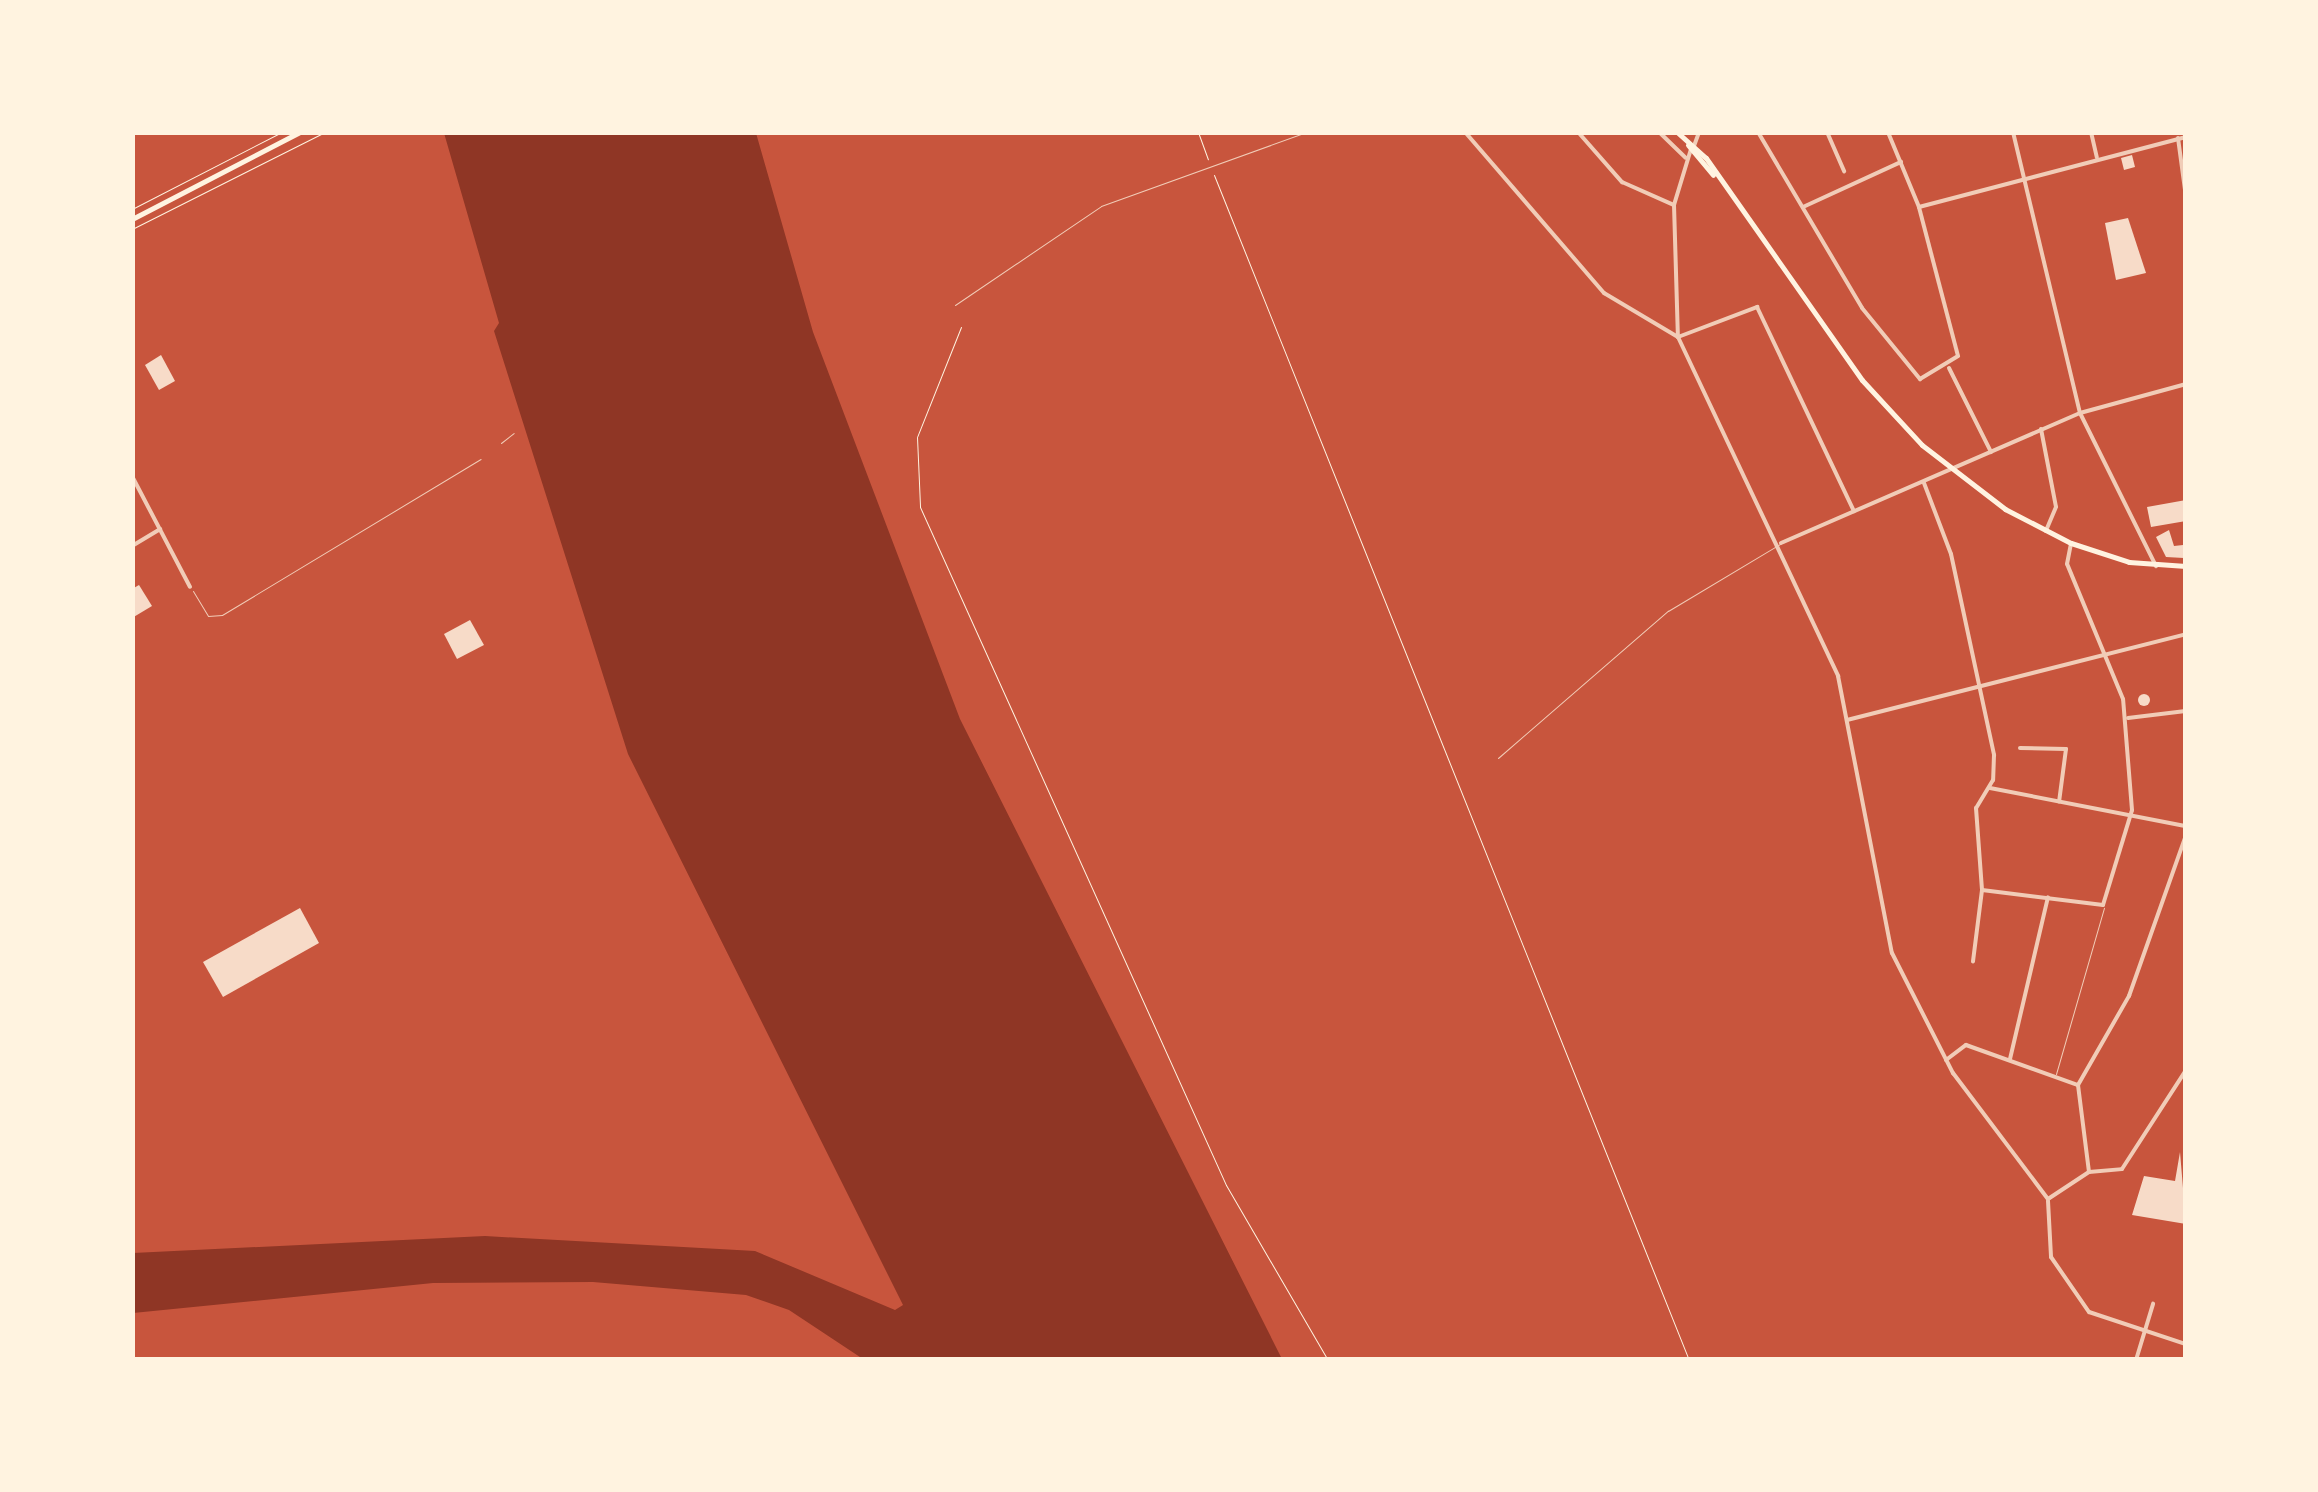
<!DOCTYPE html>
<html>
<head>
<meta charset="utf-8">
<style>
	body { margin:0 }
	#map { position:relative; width:2318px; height:1492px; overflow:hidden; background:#c8553d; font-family:Figtree,sans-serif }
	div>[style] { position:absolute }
	.water>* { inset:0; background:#8f3625 }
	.building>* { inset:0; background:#f7dbc8 }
	.round { border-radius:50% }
	.path>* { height:1px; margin:-0.5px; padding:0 0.5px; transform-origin:0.5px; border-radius:0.5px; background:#fff3e0 }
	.service>* { height:1px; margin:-0.5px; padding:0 0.5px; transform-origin:0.5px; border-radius:0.5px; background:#f1ccb7 }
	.minor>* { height:4px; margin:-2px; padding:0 2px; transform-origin:2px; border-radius:2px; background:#f1ccb7 }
	.secondary>* { height:5px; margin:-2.5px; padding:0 2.5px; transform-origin:2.5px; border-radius:2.5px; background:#fff3e0 }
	span { translate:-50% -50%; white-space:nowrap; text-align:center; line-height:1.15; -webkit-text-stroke:8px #fff3e0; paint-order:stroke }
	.frame { position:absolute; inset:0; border:135px solid #fff3e0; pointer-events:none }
</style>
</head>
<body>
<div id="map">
	<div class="water">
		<div style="clip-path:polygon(444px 133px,756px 133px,813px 332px,960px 719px,1282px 1359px,863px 1359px,789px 1310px,746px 1295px,593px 1282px,433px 1283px,133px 1313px,133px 1253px,485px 1236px,755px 1251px,895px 1310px,903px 1305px,628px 754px,494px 331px,499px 323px)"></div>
	</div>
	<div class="building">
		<div style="clip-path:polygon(2132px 155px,2135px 167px,2124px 170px,2121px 158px)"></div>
		<div style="clip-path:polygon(2128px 218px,2146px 273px,2116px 280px,2105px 223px)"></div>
		<div style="clip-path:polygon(161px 355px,175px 381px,159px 390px,145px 365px)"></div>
		<div style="clip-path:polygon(2186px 500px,2186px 521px,2151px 527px,2147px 507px)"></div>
		<div style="clip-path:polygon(2169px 530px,2174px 546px,2183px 545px,2184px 558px,2166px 557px,2156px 537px)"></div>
		<div style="clip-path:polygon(139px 585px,152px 606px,132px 618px,132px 589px)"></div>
		<div style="clip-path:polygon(470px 620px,484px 645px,457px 659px,444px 634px)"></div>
		<div class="round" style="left:2138px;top:694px;width:12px;height:12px"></div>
		<div style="clip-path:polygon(300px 908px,319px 943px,223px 997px,203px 962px)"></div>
		<div style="clip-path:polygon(2180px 1152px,2186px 1224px,2132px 1215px,2144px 1176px,2175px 1181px)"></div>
	</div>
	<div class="path">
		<div style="left:1198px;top:132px;width:29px;rotate:70deg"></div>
		<div style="left:1214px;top:175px;width:1277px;rotate:68.16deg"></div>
		<div style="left:132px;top:209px;width:169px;rotate:-27.2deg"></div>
		<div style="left:132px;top:229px;width:216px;rotate:-26.7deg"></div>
		<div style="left:961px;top:327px;width:118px;rotate:111.8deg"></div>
		<div style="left:917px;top:437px;width:70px;rotate:87.5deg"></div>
		<div style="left:920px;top:507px;width:744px;rotate:65.71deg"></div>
		<div style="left:1226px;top:1185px;width:203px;rotate:59.8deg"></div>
	</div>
	<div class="service">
		<div style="left:955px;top:305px;width:176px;rotate:-34.1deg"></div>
		<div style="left:1101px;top:206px;width:219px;rotate:-19.8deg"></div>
		<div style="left:501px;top:443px;width:16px;rotate:-38deg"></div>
		<div style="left:193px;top:591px;width:29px;rotate:59deg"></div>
		<div style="left:208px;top:616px;width:14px;rotate:-4deg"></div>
		<div style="left:222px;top:615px;width:302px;rotate:-31.1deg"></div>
		<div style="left:1498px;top:758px;width:225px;rotate:-40.9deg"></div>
		<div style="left:1668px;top:611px;width:131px;rotate:-30.9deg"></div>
		<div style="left:2056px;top:1074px;width:173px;rotate:-73.9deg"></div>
	</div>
	<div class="minor">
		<div style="left:1465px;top:132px;width:213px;rotate:49.2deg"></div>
		<div style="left:1604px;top:293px;width:86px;rotate:30.7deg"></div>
		<div style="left:1678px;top:337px;width:375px;rotate:64.7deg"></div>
		<div style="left:1838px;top:676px;width:282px;rotate:79deg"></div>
		<div style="left:1892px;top:953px;width:135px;rotate:63.1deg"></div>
		<div style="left:1953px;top:1073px;width:158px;rotate:53deg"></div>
		<div style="left:1578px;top:132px;width:67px;rotate:48.7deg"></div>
		<div style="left:1622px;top:182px;width:57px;rotate:23.9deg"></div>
		<div style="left:1659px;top:132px;width:37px;rotate:44deg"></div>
		<div style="left:1758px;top:132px;width:204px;rotate:59.4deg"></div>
		<div style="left:1862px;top:308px;width:92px;rotate:50.8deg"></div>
		<div style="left:1920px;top:379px;width:44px;rotate:-31.2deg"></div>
		<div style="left:1958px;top:356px;width:154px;rotate:-104.7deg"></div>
		<div style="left:1919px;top:207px;width:81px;rotate:-112.5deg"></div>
		<div style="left:1827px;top:132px;width:43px;rotate:66.4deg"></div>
		<div style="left:2013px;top:132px;width:289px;rotate:76.6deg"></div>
		<div style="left:2080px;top:413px;width:171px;rotate:63.6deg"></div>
		<div style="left:2091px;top:132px;width:26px;rotate:77deg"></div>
		<div style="left:2178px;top:138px;width:60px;rotate:82.3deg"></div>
		<div style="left:1694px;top:146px;width:15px;rotate:-70deg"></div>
		<div style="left:1691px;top:149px;width:59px;rotate:106.9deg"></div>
		<div style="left:1674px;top:205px;width:132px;rotate:88.3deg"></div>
		<div style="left:1678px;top:337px;width:85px;rotate:-20.8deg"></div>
		<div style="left:1757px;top:307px;width:226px;rotate:64.6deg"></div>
		<div style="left:1803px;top:207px;width:108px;rotate:-24.7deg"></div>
		<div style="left:1919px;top:207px;width:276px;rotate:-14.7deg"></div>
		<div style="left:1949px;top:368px;width:94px;rotate:63.4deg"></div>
		<div style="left:2041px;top:429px;width:79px;rotate:79.1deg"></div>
		<div style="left:2056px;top:507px;width:26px;rotate:113deg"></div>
		<div style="left:132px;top:476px;width:125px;rotate:62.4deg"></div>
		<div style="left:1924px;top:483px;width:76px;rotate:69.2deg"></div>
		<div style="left:1951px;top:554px;width:206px;rotate:77.9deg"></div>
		<div style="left:1994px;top:755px;width:25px;rotate:92deg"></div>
		<div style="left:1993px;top:780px;width:33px;rotate:121deg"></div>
		<div style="left:1976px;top:808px;width:82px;rotate:85.8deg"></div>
		<div style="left:1982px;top:890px;width:72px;rotate:97.2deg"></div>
		<div style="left:1781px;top:543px;width:326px;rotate:-23.5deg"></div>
		<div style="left:2080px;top:413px;width:110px;rotate:-15.3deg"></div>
		<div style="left:132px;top:546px;width:33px;rotate:-31deg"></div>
		<div style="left:2128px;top:718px;width:58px;rotate:-6.9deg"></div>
		<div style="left:1847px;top:720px;width:350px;rotate:-14.2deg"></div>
		<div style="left:2020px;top:748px;width:46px;rotate:1.2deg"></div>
		<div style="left:2066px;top:749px;width:53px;rotate:97.5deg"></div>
		<div style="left:1990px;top:788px;width:200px;rotate:11deg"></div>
		<div style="left:1982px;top:890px;width:122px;rotate:7.1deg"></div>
		<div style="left:2103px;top:905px;width:99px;rotate:-73deg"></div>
		<div style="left:2132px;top:810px;width:111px;rotate:-94.6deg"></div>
		<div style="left:2123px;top:699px;width:146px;rotate:-112.5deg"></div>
		<div style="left:2067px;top:564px;width:21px;rotate:-79deg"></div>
		<div style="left:2010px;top:1059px;width:166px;rotate:-76.8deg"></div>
		<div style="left:1946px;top:1060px;width:25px;rotate:-37deg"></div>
		<div style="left:1966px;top:1045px;width:119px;rotate:19.7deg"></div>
		<div style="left:2089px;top:1172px;width:88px;rotate:-97.2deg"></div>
		<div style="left:2078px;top:1085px;width:103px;rotate:-60.2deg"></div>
		<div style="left:2129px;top:996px;width:171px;rotate:-70.5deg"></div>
		<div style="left:2048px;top:1199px;width:49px;rotate:-33.4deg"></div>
		<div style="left:2089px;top:1172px;width:33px;rotate:-5deg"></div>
		<div style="left:2122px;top:1169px;width:118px;rotate:-57.1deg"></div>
		<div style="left:2048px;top:1201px;width:56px;rotate:86.9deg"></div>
		<div style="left:2051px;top:1257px;width:67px;rotate:55.4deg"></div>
		<div style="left:2089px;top:1312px;width:102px;rotate:18.3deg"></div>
		<div style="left:2136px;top:1360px;width:59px;rotate:-73.1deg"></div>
	</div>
	<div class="secondary">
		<div style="left:1677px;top:132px;width:39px;rotate:42deg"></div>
		<div style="left:1706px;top:158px;width:271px;rotate:54.9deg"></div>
		<div style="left:1862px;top:380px;width:88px;rotate:47.3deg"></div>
		<div style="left:1922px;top:445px;width:105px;rotate:37.6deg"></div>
		<div style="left:2005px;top:509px;width:74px;rotate:27.3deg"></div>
		<div style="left:2071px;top:543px;width:61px;rotate:18.1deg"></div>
		<div style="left:2129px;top:562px;width:57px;rotate:4deg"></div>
		<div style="left:1688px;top:145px;width:39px;rotate:50deg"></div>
		<div style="left:132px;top:219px;width:189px;rotate:-27.4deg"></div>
	</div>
	<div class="frame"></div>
</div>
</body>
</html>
